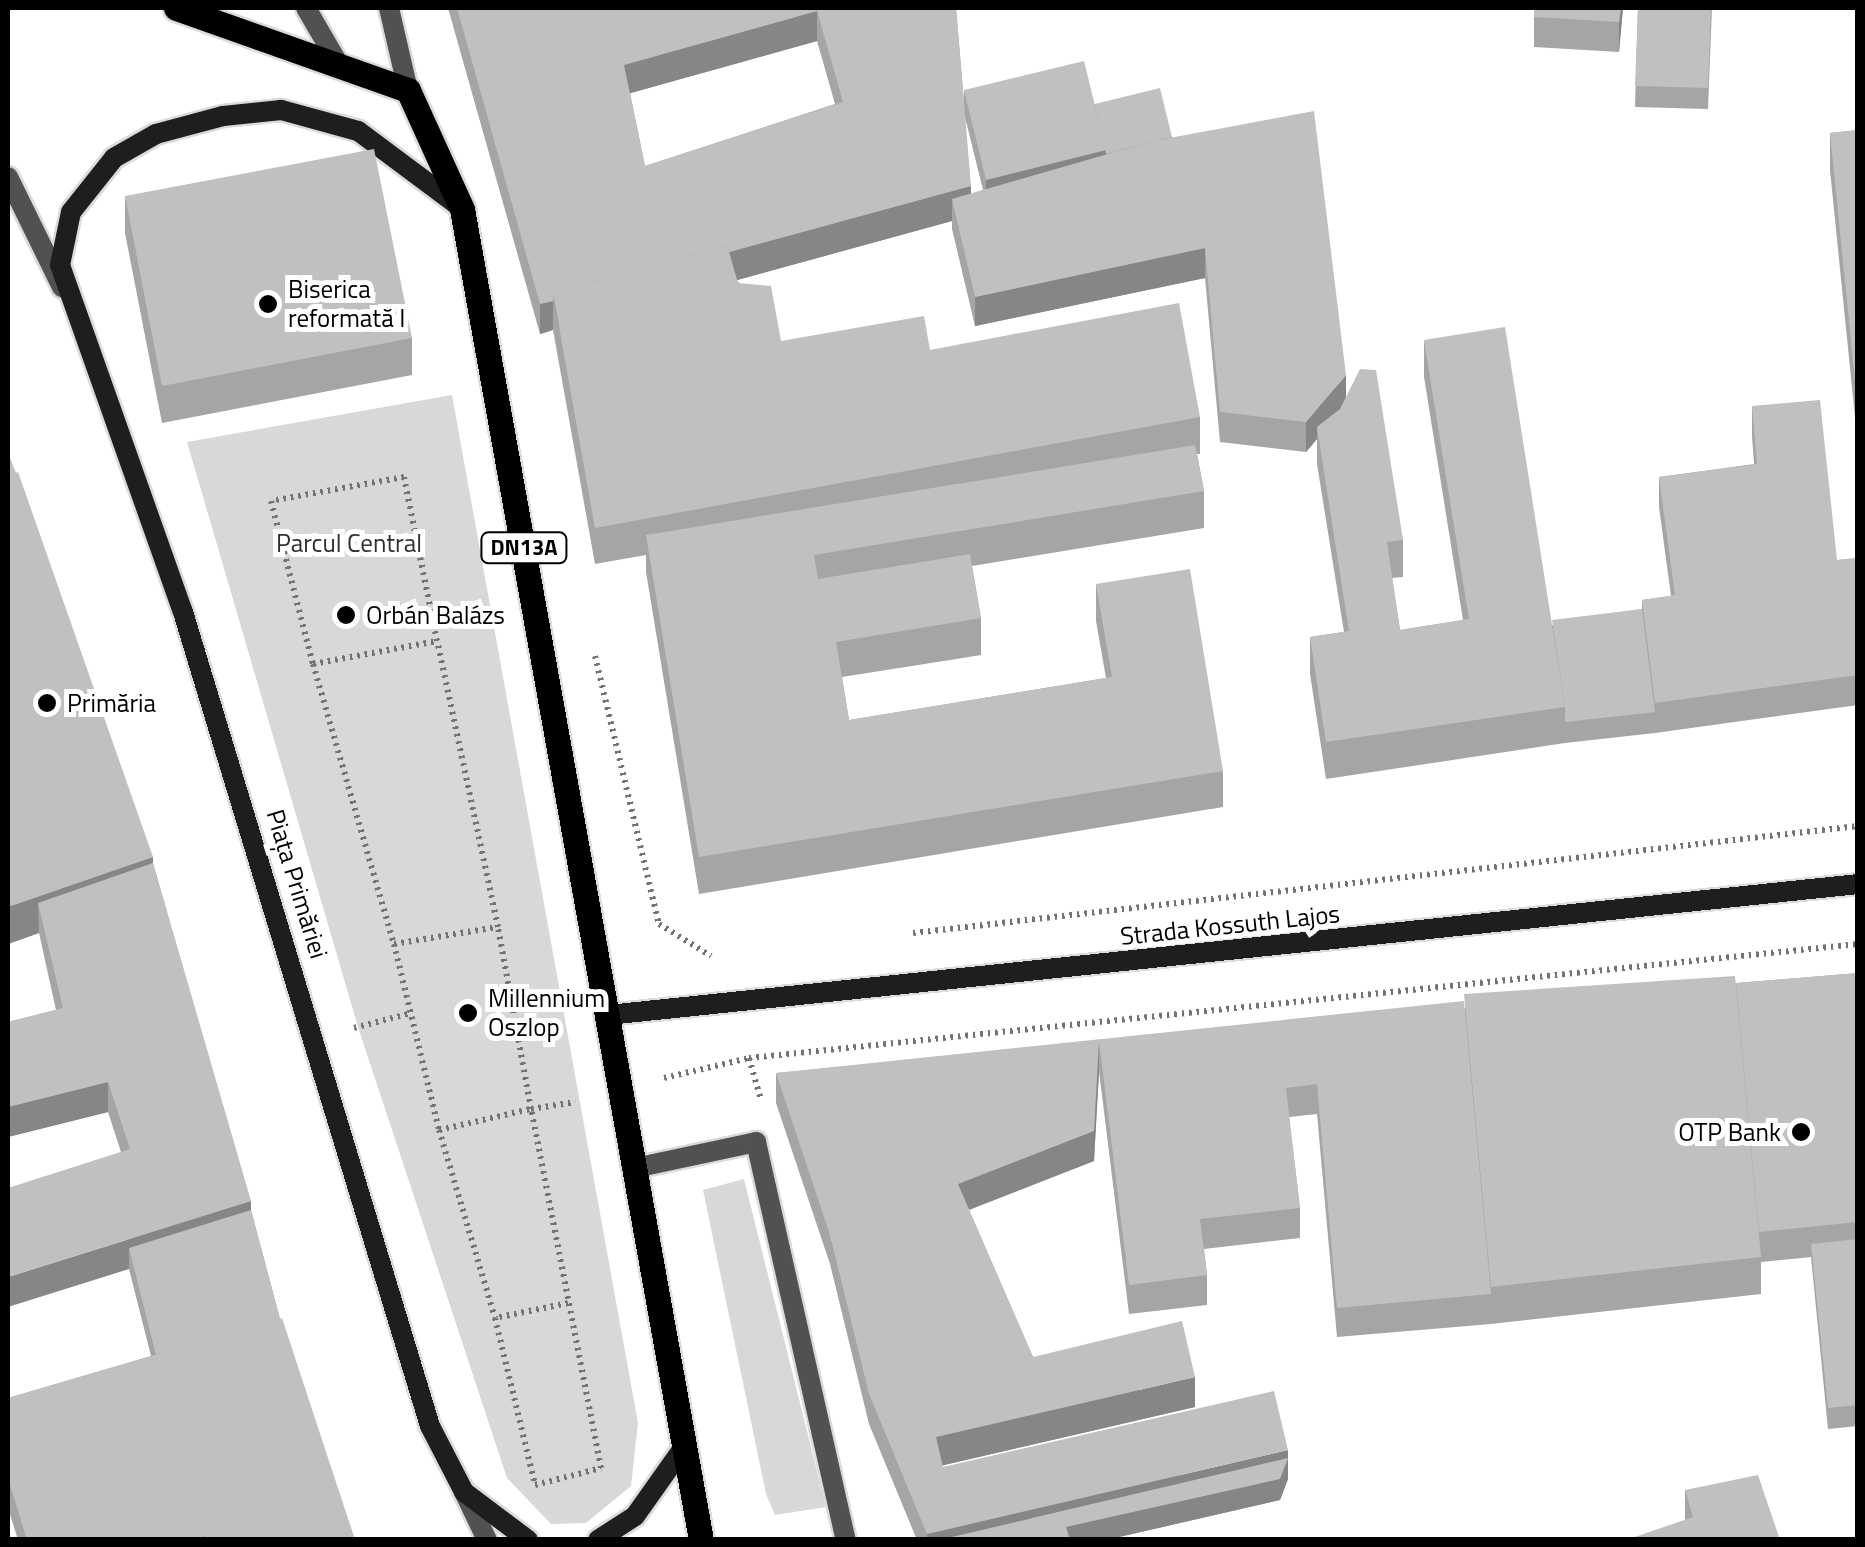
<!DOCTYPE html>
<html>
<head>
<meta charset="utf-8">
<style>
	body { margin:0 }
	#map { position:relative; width:1865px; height:1547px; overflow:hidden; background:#fff; font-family:"Titillium Web",sans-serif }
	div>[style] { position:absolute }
	.green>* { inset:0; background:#d8d8d8 }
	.path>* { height:6px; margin-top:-3px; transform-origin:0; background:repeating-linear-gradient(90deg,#737373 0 2.5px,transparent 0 7.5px) }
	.roads { filter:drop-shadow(2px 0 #dbdbdb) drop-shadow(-2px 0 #dbdbdb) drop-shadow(0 2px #dbdbdb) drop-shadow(0 -2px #dbdbdb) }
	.service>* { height:20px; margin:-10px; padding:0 10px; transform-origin:10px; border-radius:10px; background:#515151 }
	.minor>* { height:20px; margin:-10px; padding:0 10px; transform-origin:10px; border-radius:10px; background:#515151 }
	.secondary>* { height:20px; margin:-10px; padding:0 10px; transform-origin:10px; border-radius:10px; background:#1e1e1e }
	.primary>* { height:25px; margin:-12.5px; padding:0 12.5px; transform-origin:12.5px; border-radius:12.5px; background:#000 }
	.wall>* { inset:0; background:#a5a5a5 }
	.shaded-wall>* { inset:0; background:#868686 }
	.building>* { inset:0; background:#c0c0c0 }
	.dots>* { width:28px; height:28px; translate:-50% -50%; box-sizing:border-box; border:5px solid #fff; border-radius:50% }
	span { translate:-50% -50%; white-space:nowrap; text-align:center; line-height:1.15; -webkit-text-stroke:10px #fff; paint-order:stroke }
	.shield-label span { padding:2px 8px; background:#fff; border:2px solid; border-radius:8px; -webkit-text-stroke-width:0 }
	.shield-label { font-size:22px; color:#000; font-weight:700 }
	.poi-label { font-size:25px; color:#000 }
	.left { translate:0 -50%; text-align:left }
	.right { translate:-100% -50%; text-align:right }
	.park-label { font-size:25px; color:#2f2f2f }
	.street-label { font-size:25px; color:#000 }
	.frame { position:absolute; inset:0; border:10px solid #000; pointer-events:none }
</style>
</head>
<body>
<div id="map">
	<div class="green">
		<div style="clip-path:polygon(452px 395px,638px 1423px,631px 1486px,586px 1523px,551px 1524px,507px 1478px,358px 1027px,187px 442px)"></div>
		<div style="clip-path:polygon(744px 1179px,826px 1507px,775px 1515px,766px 1494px,703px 1190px)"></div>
	</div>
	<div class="path">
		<div style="left:595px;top:656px;width:276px;rotate:76.6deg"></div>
		<div style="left:659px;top:924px;width:61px;rotate:31.6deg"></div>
		<div style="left:313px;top:664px;width:126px;rotate:-10.5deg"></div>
		<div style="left:437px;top:641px;width:167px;rotate:-101.4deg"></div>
		<div style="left:404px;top:477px;width:135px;rotate:169.8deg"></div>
		<div style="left:271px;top:501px;width:168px;rotate:75.6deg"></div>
		<div style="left:313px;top:664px;width:291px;rotate:73.9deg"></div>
		<div style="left:394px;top:944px;width:191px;rotate:76.4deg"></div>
		<div style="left:439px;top:1130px;width:94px;rotate:-12.9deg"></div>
		<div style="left:531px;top:1109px;width:185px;rotate:-100.3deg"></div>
		<div style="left:913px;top:933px;width:951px;rotate:-6.46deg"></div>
		<div style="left:394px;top:944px;width:105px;rotate:-9.3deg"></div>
		<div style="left:498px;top:927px;width:292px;rotate:-102deg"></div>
		<div style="left:354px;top:1028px;width:59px;rotate:-14.7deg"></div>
		<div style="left:749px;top:1058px;width:44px;rotate:74.1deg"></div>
		<div style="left:664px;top:1078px;width:87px;rotate:-13.2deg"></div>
		<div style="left:749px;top:1058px;width:1115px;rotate:-5.87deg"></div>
		<div style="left:439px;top:1130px;width:196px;rotate:73.4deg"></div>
		<div style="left:568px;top:1303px;width:75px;rotate:168.4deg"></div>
		<div style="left:495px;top:1318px;width:172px;rotate:76.5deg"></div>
		<div style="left:535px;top:1485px;width:68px;rotate:-14.4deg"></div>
		<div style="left:601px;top:1468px;width:366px;rotate:-101deg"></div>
		<div style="left:531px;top:1109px;width:45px;rotate:-9deg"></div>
	</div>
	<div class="roads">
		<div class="service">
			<div style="left:306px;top:8px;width:64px;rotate:59.8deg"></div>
			<div style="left:635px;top:1168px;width:124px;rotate:-12.1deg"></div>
			<div style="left:756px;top:1142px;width:408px;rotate:77.3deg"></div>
		</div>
		<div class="minor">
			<div style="left:389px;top:8px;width:84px;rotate:77deg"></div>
			<div style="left:8px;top:177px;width:123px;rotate:63.9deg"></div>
			<div style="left:464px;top:1492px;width:53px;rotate:64.4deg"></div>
		</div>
		<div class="secondary">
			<div style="left:456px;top:204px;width:122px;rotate:-143.3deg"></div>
			<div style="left:358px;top:131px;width:80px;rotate:-164.7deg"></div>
			<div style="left:281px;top:110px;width:58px;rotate:174.1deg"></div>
			<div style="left:223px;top:116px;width:69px;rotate:165deg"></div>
			<div style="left:156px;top:134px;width:48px;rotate:150.3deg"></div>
			<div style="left:114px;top:158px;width:69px;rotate:128.5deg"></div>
			<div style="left:71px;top:212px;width:54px;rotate:101.7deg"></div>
			<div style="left:60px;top:265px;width:368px;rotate:70.5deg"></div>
			<div style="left:183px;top:612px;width:851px;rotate:73.12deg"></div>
			<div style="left:430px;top:1426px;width:74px;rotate:62.7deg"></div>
			<div style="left:464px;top:1492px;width:80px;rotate:36.9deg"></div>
			<div style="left:608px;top:1015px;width:1257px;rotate:-5.98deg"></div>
			<div style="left:598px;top:1540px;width:44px;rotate:-33deg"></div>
			<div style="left:635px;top:1516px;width:88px;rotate:-54.7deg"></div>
		</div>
		<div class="primary">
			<div style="left:176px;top:8px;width:246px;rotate:19.5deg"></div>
			<div style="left:408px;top:90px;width:131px;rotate:65.6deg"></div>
			<div style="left:462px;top:209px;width:1352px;rotate:79.82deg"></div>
		</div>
	</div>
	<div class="wall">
		<div style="clip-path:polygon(evenodd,448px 8px,956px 8px,964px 102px,964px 90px,1095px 104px,1172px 137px,1346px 397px,1403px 540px,1403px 577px,1392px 578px,1400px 630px,1463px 620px,1424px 377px,1424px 340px,1552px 625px,1642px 609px,1642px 600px,1671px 596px,1659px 507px,1659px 477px,1754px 464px,1752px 436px,1752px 406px,1837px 560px,1858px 558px,1858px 705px,1655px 733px,1565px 743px,1326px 779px,1310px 674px,1310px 637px,1344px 632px,1317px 464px,1317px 439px,1306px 452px,1220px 442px,1205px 278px,975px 326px,952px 229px,952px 221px,737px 280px,781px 341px,930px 350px,1200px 417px,1200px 454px,1197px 454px,1204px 491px,1204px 528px,972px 566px,981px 618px,981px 655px,842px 677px,849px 720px,1106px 678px,1096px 621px,1096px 584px,1223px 771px,1223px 807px,699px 894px,646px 572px,646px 555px,595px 564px,553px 330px,540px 334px,448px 8px,817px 41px,835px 104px,645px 166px,630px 93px,817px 41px,448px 8px,965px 117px,983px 190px,971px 194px,965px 117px)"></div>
		<div style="clip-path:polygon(1623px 8px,1619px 52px,1534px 47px,1534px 17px)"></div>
		<div style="clip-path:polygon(1638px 8px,1712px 8px,1708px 109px,1635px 107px)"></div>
		<div style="clip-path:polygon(1858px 130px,1858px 447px,1830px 170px,1830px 133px)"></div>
		<div style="clip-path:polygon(125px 196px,412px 338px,412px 375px,162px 423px,125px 233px)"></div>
		<div style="clip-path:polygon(8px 453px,153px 863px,251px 1210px,280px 1319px,355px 1540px,18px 1540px,8px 1508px,8px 1398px,151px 1356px,129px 1269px,121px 1152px,108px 1112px,8px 1137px,8px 1022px,56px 1010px,39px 933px,8px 944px)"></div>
		<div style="clip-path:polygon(1858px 973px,1858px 1426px,1828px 1429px,1811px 1257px,1761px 1262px,1761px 1294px,1491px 1324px,1337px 1337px,1317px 1114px,1289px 1117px,1300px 1208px,1300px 1238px,1204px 1249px,1207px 1275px,1207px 1305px,1129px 1314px,1099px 1071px,1094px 1161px,969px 1210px,1033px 1357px,1195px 1407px,943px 1465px,943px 1467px,1288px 1479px,1280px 1500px,1106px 1540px,917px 1540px,869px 1424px,830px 1264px,776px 1103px,776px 1073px,1736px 983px)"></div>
		<div style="clip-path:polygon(1685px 1490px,1780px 1540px,1685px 1520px)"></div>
	</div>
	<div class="shaded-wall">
		<div style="clip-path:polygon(1621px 8px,1623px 8px,1619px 52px,1619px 22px)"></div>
		<div style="clip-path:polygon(817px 11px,817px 41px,624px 95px,624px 65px)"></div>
		<div style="clip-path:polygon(1106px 150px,1106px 160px,986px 201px,986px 180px)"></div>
		<div style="clip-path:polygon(971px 186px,971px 216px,952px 199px,952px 221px,559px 329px,554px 300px)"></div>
		<div style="clip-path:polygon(1205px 248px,1205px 278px,975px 326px,975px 297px)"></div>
		<div style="clip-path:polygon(553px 301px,553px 330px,540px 334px,540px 304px)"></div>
		<div style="clip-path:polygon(1346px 375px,1346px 405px,1317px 427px,1317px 439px,1306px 452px,1306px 422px)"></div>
		<div style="clip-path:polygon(153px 857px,153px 893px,38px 903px,39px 933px,8px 944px,8px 907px)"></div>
		<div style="clip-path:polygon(1099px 1041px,1099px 1071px,1094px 1161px,958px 1214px,958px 1184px)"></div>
		<div style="clip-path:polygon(108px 1082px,108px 1112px,8px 1137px,8px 1107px)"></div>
		<div style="clip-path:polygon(251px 1201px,251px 1231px,129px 1248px,129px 1269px,8px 1307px,8px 1277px)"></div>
		<div style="clip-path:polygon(1195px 1377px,1195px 1407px,936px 1467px,936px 1437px)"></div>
		<div style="clip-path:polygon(1288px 1450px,1288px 1479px,1280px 1500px,1106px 1540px,927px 1540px,927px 1534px)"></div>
	</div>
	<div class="building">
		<div style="clip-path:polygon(evenodd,457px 8px,956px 8px,971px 186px,729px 252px,727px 245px,553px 293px,553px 301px,540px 304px,457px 8px,817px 11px,843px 102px,645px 166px,624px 65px,817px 11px)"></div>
		<div style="clip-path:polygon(1534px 8px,1621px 8px,1619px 22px,1534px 17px)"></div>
		<div style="clip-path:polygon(1638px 8px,1711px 8px,1708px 88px,1635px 86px)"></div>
		<div style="clip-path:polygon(1084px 61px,1106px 150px,986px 180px,964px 90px)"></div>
		<div style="clip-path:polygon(1160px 88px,1172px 137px,1153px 141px,1106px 154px,1095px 104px)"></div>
		<div style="clip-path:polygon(1314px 111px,1346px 375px,1306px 422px,1220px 412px,1205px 248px,975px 297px,952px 199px,1153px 141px)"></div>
		<div style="clip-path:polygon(1858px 130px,1858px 410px,1830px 133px)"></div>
		<div style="clip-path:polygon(374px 149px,412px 338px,162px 386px,125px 196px)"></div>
		<div style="clip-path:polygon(727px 245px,738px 283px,771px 286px,781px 341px,924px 316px,930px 350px,1179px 303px,1200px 417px,595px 528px,553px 293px)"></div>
		<div style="clip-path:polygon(1505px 327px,1565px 707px,1326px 742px,1310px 637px,1349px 631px,1317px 427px,1340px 409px,1360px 369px,1376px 370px,1403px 540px,1387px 542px,1400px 630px,1469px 619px,1424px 340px)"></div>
		<div style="clip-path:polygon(1820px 400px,1837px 560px,1858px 558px,1858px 675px,1655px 703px,1642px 600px,1675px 595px,1659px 477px,1757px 464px,1752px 406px)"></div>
		<div style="clip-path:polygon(1195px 445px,1204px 491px,814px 555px,818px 579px,970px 554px,981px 618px,836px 642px,849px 720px,1112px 677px,1096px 584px,1190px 569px,1223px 771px,699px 857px,646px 535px)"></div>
		<div style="clip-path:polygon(8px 453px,16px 473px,8px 476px)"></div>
		<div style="clip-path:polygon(18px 472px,153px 857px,8px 907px,8px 476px)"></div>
		<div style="clip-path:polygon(1642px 609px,1655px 712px,1565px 722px,1565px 707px,1552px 620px)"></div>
		<div style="clip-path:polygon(153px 863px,251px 1201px,8px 1277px,8px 1188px,130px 1149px,108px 1082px,8px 1107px,8px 1022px,63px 1008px,38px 903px)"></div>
		<div style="clip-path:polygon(1858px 973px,1858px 1222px,1759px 1232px,1736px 983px)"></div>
		<div style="clip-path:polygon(1735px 976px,1761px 1257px,1491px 1287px,1464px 994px)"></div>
		<div style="clip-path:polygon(1464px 1001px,1491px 1294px,1337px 1308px,1317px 1084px,1286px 1088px,1300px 1208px,1200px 1219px,1207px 1275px,1129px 1285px,1099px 1041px,1094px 1131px,958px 1184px,1033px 1357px,1182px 1321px,1195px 1377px,936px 1437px,943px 1467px,1274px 1391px,1288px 1450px,927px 1534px,869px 1394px,830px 1235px,776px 1073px)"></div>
		<div style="clip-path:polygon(251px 1210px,280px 1319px,156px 1355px,129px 1248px)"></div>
		<div style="clip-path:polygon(1858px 1239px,1858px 1405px,1828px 1408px,1811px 1244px)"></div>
		<div style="clip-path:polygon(282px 1318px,355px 1540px,206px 1540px,205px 1536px,193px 1540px,27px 1540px,8px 1478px,8px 1398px)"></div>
		<div style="clip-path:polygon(1288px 1458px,1280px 1479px,1066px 1527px,1070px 1540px,939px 1540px)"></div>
		<div style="clip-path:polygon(1758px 1475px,1780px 1540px,1626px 1540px,1693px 1517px,1685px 1490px)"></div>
	</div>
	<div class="dots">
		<div style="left:268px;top:304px;background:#000"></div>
		<div style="left:346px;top:615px;background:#000"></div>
		<div style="left:47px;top:703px;background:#000"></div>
		<div style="left:468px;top:1013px;background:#000"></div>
		<div style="left:1801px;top:1132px;background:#000"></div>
	</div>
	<div class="shield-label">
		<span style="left:524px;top:548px">DN13A</span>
	</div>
	<div class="poi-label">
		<span class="left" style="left:288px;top:304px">Biserica<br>reformată I</span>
		<span class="left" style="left:366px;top:615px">Orbán Balázs</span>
		<span class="left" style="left:67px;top:703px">Primăria</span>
		<span class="left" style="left:488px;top:1013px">Millennium<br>Oszlop</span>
		<span class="right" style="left:1781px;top:1132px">OTP Bank</span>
	</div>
	<div class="park-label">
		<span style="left:349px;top:543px">Parcul Central</span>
	</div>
	<div class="street-label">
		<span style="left:297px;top:884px;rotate:73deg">Piața Primăriei</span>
		<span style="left:1230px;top:925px;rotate:-6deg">Strada Kossuth Lajos</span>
	</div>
	<div class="frame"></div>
</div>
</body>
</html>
